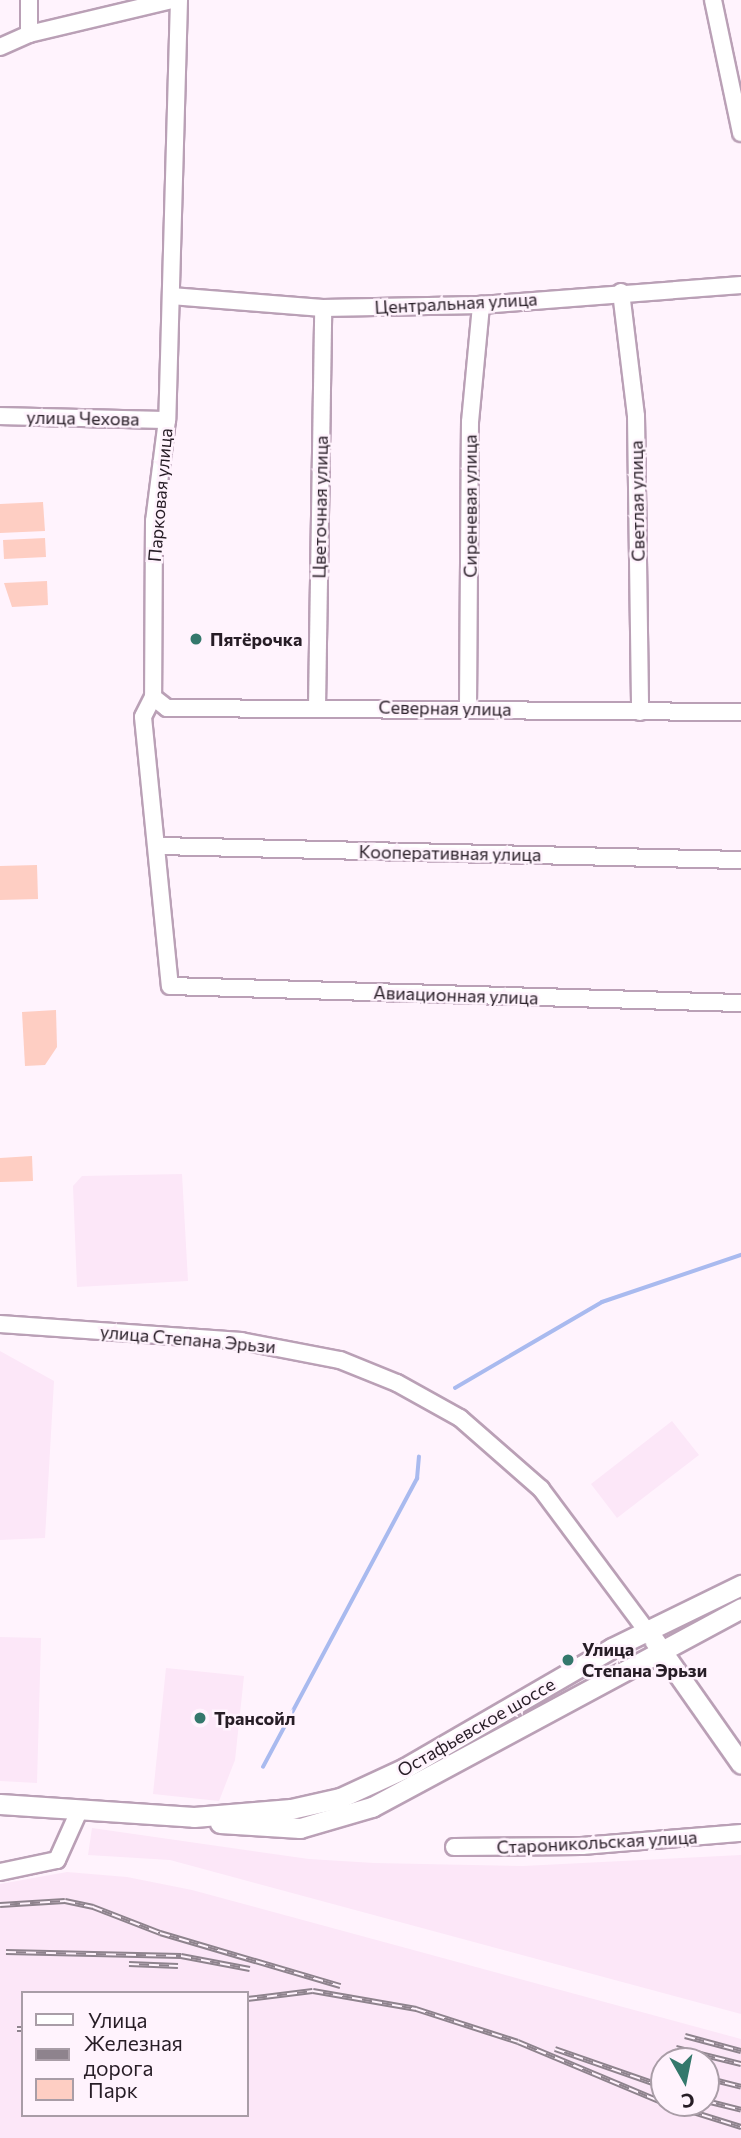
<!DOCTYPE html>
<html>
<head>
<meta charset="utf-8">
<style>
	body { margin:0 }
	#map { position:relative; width:741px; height:2138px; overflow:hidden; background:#fff3fd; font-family:Commissioner,sans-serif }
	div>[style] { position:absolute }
	.built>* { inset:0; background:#fce7f8 }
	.green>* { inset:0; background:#fecec3 }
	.stream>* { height:3.5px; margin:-1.75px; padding:0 1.75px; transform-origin:1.75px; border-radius:1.75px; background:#a9baef }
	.roads { filter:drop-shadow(2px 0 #baa0b6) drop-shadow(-2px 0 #baa0b6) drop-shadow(0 2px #baa0b6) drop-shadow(0 -2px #baa0b6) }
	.minor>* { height:16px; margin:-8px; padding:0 8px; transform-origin:8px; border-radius:8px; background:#fff }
	.major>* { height:19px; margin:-9.5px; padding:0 9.5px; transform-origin:9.5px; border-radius:9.5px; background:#fff }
	.rail>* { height:6px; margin-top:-3px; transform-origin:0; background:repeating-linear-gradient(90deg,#fff3fd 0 10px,#8e838d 0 20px); box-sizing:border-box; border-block:2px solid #8e838d }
	.dots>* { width:19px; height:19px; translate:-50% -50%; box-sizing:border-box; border:4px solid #fff3fd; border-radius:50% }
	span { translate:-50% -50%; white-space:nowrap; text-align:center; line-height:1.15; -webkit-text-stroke:5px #fff3fd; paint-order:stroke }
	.street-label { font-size:18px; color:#271d26 }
	.poi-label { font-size:18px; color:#271d26; font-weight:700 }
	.left { translate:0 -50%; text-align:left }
	.legend { position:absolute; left:21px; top:1991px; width:228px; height:126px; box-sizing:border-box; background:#fff3fd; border:2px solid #a99da7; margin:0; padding:9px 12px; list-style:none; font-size:21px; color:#271d26 }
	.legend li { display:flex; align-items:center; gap:14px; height:35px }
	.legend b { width:35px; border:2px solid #a99da7 }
	.north { position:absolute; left:650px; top:2047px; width:70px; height:70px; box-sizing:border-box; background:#fff3fd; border:2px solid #a99da7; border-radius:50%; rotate:171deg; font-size:19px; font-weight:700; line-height:28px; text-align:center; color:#271d26 }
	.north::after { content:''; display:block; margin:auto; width:24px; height:32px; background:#34786c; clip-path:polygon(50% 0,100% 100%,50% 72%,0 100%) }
</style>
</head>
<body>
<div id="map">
	<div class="built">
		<div style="clip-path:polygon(182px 1174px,188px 1281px,77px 1287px,73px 1186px,82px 1176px)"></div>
		<div style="clip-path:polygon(0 1351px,54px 1381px,45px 1538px,0 1540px)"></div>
		<div style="clip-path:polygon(672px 1421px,699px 1455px,617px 1518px,591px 1484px)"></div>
		<div style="clip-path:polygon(0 1637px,41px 1638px,37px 1783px,0 1781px)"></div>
		<div style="clip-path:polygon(166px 1668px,244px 1676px,235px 1760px,219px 1801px,153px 1794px)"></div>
		<div style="clip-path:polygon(92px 1828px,309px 1859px,374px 1863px,523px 1866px,741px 1855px,741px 2014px,170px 1860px,88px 1855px)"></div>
		<div style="clip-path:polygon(evenodd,67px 1872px,127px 1877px,192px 1890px,741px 2039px,741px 2138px,0 2138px,0 1884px,67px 1872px,23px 1993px,247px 1993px,247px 2115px,23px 2115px,23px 1993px,67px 1872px,664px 2061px,706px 2061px,706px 2103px,664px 2103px,664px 2061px)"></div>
	</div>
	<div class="green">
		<div style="clip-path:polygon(43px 502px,45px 531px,0 533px,0 504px)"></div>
		<div style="clip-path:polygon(45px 538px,46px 557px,4px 559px,3px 540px)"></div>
		<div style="clip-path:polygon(47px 581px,48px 605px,12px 607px,4px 583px)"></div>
		<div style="clip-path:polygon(37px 865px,38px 899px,0 900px,0 866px)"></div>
		<div style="clip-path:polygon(56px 1010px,57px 1047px,45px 1065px,25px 1066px,22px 1012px)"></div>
		<div style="clip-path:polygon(32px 1156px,33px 1181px,0 1182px,0 1158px)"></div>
	</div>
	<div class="stream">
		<div style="left:455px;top:1388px;width:170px;rotate:-30.3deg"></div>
		<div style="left:602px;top:1302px;width:147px;rotate:-18.7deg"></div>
		<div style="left:263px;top:1767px;width:327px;rotate:-61.9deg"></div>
		<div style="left:417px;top:1479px;width:22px;rotate:-85deg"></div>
	</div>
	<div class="roads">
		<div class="minor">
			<div style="left:179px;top:0;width:420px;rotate:91.6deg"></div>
			<div style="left:167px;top:420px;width:102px;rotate:97.3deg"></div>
			<div style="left:154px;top:521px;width:176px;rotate:90.3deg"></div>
			<div style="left:153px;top:697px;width:22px;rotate:117deg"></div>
			<div style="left:143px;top:717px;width:270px;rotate:84.3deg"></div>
			<div style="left:170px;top:986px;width:571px;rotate:1.71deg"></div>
			<div style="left:713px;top:0;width:136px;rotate:78.1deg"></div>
			<div style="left:29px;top:34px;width:34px;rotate:-90deg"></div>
			<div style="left:0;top:47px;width:32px;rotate:-24deg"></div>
			<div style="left:29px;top:34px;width:147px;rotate:-13.4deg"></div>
			<div style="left:621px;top:292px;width:125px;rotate:83.1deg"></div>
			<div style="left:636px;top:416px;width:296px;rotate:89.2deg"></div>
			<div style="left:171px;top:296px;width:152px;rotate:4.5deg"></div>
			<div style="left:323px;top:308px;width:158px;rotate:-1.1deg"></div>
			<div style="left:481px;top:305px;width:261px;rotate:-4.4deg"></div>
			<div style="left:0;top:416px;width:167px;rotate:1.4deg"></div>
			<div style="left:153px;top:697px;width:18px;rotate:38deg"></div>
			<div style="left:167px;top:708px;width:574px;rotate:0.4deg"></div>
			<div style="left:317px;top:707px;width:399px;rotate:-89.1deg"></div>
			<div style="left:468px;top:707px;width:285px;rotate:-89.6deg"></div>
			<div style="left:470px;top:422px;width:118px;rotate:-84.6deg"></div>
			<div style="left:159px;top:846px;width:582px;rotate:1.38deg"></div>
			<div style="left:0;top:1324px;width:242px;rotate:4deg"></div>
			<div style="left:241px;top:1341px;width:101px;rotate:10.9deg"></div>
			<div style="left:340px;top:1360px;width:61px;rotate:22deg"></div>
			<div style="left:397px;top:1383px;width:72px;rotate:29.1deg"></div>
			<div style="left:460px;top:1418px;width:108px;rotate:41.2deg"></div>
			<div style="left:541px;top:1489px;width:177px;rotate:53.3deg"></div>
			<div style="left:454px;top:1847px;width:128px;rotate:-0.4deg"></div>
			<div style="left:582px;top:1846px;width:160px;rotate:-4.7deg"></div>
			<div style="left:0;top:1872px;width:58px;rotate:-11.9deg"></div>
			<div style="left:57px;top:1860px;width:54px;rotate:-65.8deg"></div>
		</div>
		<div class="major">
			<div style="left:654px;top:1640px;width:151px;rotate:54.9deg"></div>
			<div style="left:0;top:1804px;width:194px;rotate:3.8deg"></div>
			<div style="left:194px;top:1817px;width:97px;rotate:-4.7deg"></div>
			<div style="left:291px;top:1809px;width:50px;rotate:-12.7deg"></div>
			<div style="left:340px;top:1798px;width:72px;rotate:-24.8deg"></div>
			<div style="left:405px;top:1768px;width:239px;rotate:-30.1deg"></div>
			<div style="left:612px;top:1648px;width:144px;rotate:-26deg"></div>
			<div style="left:220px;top:1823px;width:80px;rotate:3.6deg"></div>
			<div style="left:300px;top:1828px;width:75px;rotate:-16.3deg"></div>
			<div style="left:372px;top:1807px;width:419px;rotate:-28.3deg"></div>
		</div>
	</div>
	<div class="rail">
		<div style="left:0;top:1905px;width:65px;rotate:-3.5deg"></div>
		<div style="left:65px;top:1901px;width:29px;rotate:12deg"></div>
		<div style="left:93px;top:1907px;width:72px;rotate:21.2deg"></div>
		<div style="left:160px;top:1933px;width:188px;rotate:16.4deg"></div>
		<div style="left:6px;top:1952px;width:175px;rotate:1.3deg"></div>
		<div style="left:181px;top:1956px;width:70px;rotate:10.7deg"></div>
		<div style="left:129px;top:1964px;width:49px;rotate:2.3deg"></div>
		<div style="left:247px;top:1999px;width:66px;rotate:-6.9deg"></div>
		<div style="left:313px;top:1991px;width:105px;rotate:9.9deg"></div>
		<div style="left:416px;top:2009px;width:107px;rotate:17.9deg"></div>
		<div style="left:518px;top:2042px;width:158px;rotate:22.7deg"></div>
		<div style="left:17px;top:2029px;width:6px"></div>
		<div style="left:685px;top:2036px;width:58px;rotate:15deg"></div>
		<div style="left:676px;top:2048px;width:67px;rotate:13.8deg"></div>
		<div style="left:555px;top:2049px;width:115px;rotate:19.2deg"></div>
		<div style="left:706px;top:2078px;width:36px;rotate:14deg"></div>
		<div style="left:706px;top:2101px;width:36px;rotate:14deg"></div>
		<div style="left:664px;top:2103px;width:81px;rotate:17.3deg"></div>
	</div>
	<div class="dots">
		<div style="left:196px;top:639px;background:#34786c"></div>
		<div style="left:568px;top:1660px;background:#34786c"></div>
		<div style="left:200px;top:1718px;background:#34786c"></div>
	</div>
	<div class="street-label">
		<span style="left:456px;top:303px;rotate:-3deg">Центральная улица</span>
		<span style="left:83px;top:418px;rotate:1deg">улица Чехова</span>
		<span style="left:160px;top:495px;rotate:-85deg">Парковая улица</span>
		<span style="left:637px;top:501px;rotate:-91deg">Светлая улица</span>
		<span style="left:470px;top:506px;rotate:-90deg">Сиреневая улица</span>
		<span style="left:320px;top:507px;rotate:-89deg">Цветочная улица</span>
		<span style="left:445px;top:708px;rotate:1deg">Северная улица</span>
		<span style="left:450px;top:853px;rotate:1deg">Кооперативная улица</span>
		<span style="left:456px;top:995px;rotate:2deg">Авиационная улица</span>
		<span style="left:188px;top:1339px;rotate:5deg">улица Степана Эрьзи</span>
		<span style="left:476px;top:1727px;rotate:-30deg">Остафьевское шоссе</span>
		<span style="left:597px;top:1842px;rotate:-3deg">Староникольская улица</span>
	</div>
	<div class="poi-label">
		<span class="left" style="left:210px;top:639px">Пятёрочка</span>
		<span class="left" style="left:582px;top:1660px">Улица<br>Степана Эрьзи</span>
		<span class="left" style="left:214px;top:1718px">Трансойл</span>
	</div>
	<ul class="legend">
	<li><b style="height:9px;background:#fff"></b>Улица</li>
	<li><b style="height:9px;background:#8e838d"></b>Железная дорога</li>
	<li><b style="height:19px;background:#fecec3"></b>Парк</li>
	</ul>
	<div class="north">С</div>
</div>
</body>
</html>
